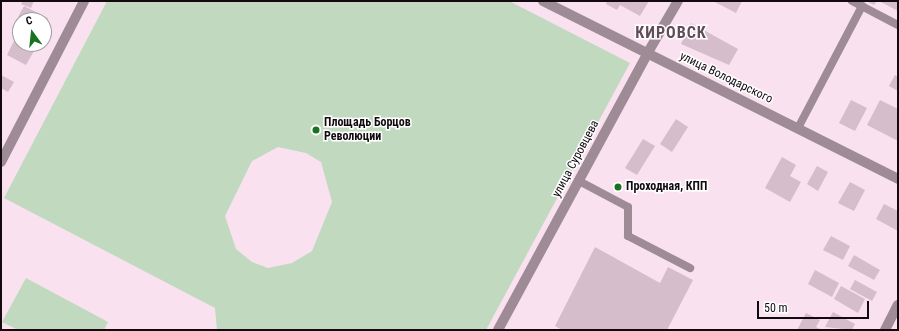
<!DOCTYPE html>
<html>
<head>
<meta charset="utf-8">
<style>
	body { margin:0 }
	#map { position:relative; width:899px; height:331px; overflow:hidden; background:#fae1f0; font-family:"Roboto Condensed",sans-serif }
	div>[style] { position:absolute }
	.green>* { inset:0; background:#c0d9bf }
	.building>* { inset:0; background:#d6bdcc }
	.service>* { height:8px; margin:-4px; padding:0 4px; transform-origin:4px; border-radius:4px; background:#9e8b96 }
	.minor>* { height:10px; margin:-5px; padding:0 5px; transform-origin:5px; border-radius:5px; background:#9e8b96 }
	.tertiary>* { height:10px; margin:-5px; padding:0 5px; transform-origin:5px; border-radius:5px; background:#9e8b96 }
	.dots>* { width:11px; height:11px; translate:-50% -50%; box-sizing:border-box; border:2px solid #fff; border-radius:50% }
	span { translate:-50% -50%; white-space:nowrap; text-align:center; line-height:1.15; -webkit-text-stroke:3px #fff; paint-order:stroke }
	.street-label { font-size:12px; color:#120a0f }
	.poi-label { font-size:12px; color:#120a0f; font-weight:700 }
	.left { translate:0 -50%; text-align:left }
	.district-label { font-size:16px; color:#624c59; font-weight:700; letter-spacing:1px }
	.frame { position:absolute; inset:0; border:2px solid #120a0f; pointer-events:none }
	.north { position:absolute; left:12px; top:12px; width:40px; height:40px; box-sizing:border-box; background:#fff; border:1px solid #a09d9f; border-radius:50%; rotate:345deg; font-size:11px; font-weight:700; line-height:16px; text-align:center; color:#120a0f }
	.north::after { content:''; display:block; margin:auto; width:14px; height:18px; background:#18721f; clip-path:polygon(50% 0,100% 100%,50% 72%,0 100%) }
	.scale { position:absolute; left:757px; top:301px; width:112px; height:18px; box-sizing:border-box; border:2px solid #120a0f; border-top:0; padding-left:5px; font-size:12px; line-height:14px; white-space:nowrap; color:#120a0f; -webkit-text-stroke:3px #fff; paint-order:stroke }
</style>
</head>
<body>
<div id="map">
	<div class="green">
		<div style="clip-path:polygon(evenodd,107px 1px,509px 1px,630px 63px,486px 330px,217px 330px,215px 308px,4px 198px,107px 1px,278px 147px,306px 153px,321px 162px,332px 202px,312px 251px,292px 263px,268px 268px,252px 262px,236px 249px,225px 216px,252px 161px,278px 147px)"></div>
		<div style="clip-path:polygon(26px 278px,108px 322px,104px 330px,18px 330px,2px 322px)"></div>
	</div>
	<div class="building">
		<div style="clip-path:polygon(23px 1px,34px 1px,31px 8px,21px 4px)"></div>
		<div style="clip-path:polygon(607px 1px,649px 1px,640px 16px,620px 5px,617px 10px,606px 4px)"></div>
		<div style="clip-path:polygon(713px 1px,742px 1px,736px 13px)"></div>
		<div style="clip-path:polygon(866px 1px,877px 1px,874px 5px)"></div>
		<div style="clip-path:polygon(879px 1px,898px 1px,898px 11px)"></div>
		<div style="clip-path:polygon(24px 6px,48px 18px,44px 25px,44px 20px,18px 17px)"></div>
		<div style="clip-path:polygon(691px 23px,738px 49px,729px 65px,681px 44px)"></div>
		<div style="clip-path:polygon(14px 41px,34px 51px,26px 65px,7px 55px)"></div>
		<div style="clip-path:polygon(1px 75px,14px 82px,8px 92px,1px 88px)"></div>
		<div style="clip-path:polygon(895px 75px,898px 77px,898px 91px,889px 86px)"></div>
		<div style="clip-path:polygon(851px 100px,867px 108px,855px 131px,839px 123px)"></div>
		<div style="clip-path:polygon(880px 100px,898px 109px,898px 141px,867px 125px)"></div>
		<div style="clip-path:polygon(676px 119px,688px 127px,672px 152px,660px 144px)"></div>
		<div style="clip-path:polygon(643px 139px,655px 146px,637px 175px,625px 168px)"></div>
		<div style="clip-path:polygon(782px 157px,796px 165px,790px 176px,801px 182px,790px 202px,765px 188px)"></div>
		<div style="clip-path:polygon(817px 166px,828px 172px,818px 191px,807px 184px)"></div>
		<div style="clip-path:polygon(616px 181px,624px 186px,620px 193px,612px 189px)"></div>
		<div style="clip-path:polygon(850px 182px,865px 190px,854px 211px,838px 203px)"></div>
		<div style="clip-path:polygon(884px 204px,898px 211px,898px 231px,876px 219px)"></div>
		<div style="clip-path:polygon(831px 236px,850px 246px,843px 260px,823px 250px)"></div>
		<div style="clip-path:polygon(595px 247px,660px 283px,668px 267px,693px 280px,667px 330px,562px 330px,555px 326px)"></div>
		<div style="clip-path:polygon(854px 255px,880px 270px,874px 280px,848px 266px)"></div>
		<div style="clip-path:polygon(815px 270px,839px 283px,832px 297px,808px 284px)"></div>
		<div style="clip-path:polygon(855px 280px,877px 292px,872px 301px,850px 289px)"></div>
		<div style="clip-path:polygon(841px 286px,865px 299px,858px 313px,834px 299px)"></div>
		<div style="clip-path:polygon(833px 312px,855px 324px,852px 330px,825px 327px)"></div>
		<div style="clip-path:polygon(806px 313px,820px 320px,816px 327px,822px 330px,797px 330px)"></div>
	</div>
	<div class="service">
		<div style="left:852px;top:1px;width:52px;rotate:27.6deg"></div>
		<div style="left:798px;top:128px;width:138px;rotate:-62.3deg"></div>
		<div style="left:579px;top:181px;width:55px;rotate:28deg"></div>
		<div style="left:628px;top:207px;width:29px;rotate:90deg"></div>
		<div style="left:628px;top:236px;width:70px;rotate:27.3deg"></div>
	</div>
	<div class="minor">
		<div style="left:647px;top:54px;width:61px;rotate:-59.7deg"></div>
		<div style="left:1px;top:162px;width:181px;rotate:-62.7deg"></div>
		<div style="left:885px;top:330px;width:28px;rotate:-63deg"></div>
	</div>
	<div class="tertiary">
		<div style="left:543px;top:1px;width:397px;rotate:26.6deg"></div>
		<div style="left:498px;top:330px;width:314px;rotate:-61.6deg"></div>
	</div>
	<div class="dots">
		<div style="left:316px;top:130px;background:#18721f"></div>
		<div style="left:618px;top:187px;background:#18721f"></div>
	</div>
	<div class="street-label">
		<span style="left:726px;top:78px;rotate:26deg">улица Володарского</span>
		<span style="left:576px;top:159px;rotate:-62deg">улица Суровцева</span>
	</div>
	<div class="poi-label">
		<span class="left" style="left:324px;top:130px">Площадь Борцов<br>Революции</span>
		<span class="left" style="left:626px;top:187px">Проходная, КПП</span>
	</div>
	<div class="district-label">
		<span style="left:671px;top:33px">КИРОВСК</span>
	</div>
	<div class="frame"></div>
	<div class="north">С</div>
	<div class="scale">50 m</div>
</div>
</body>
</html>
